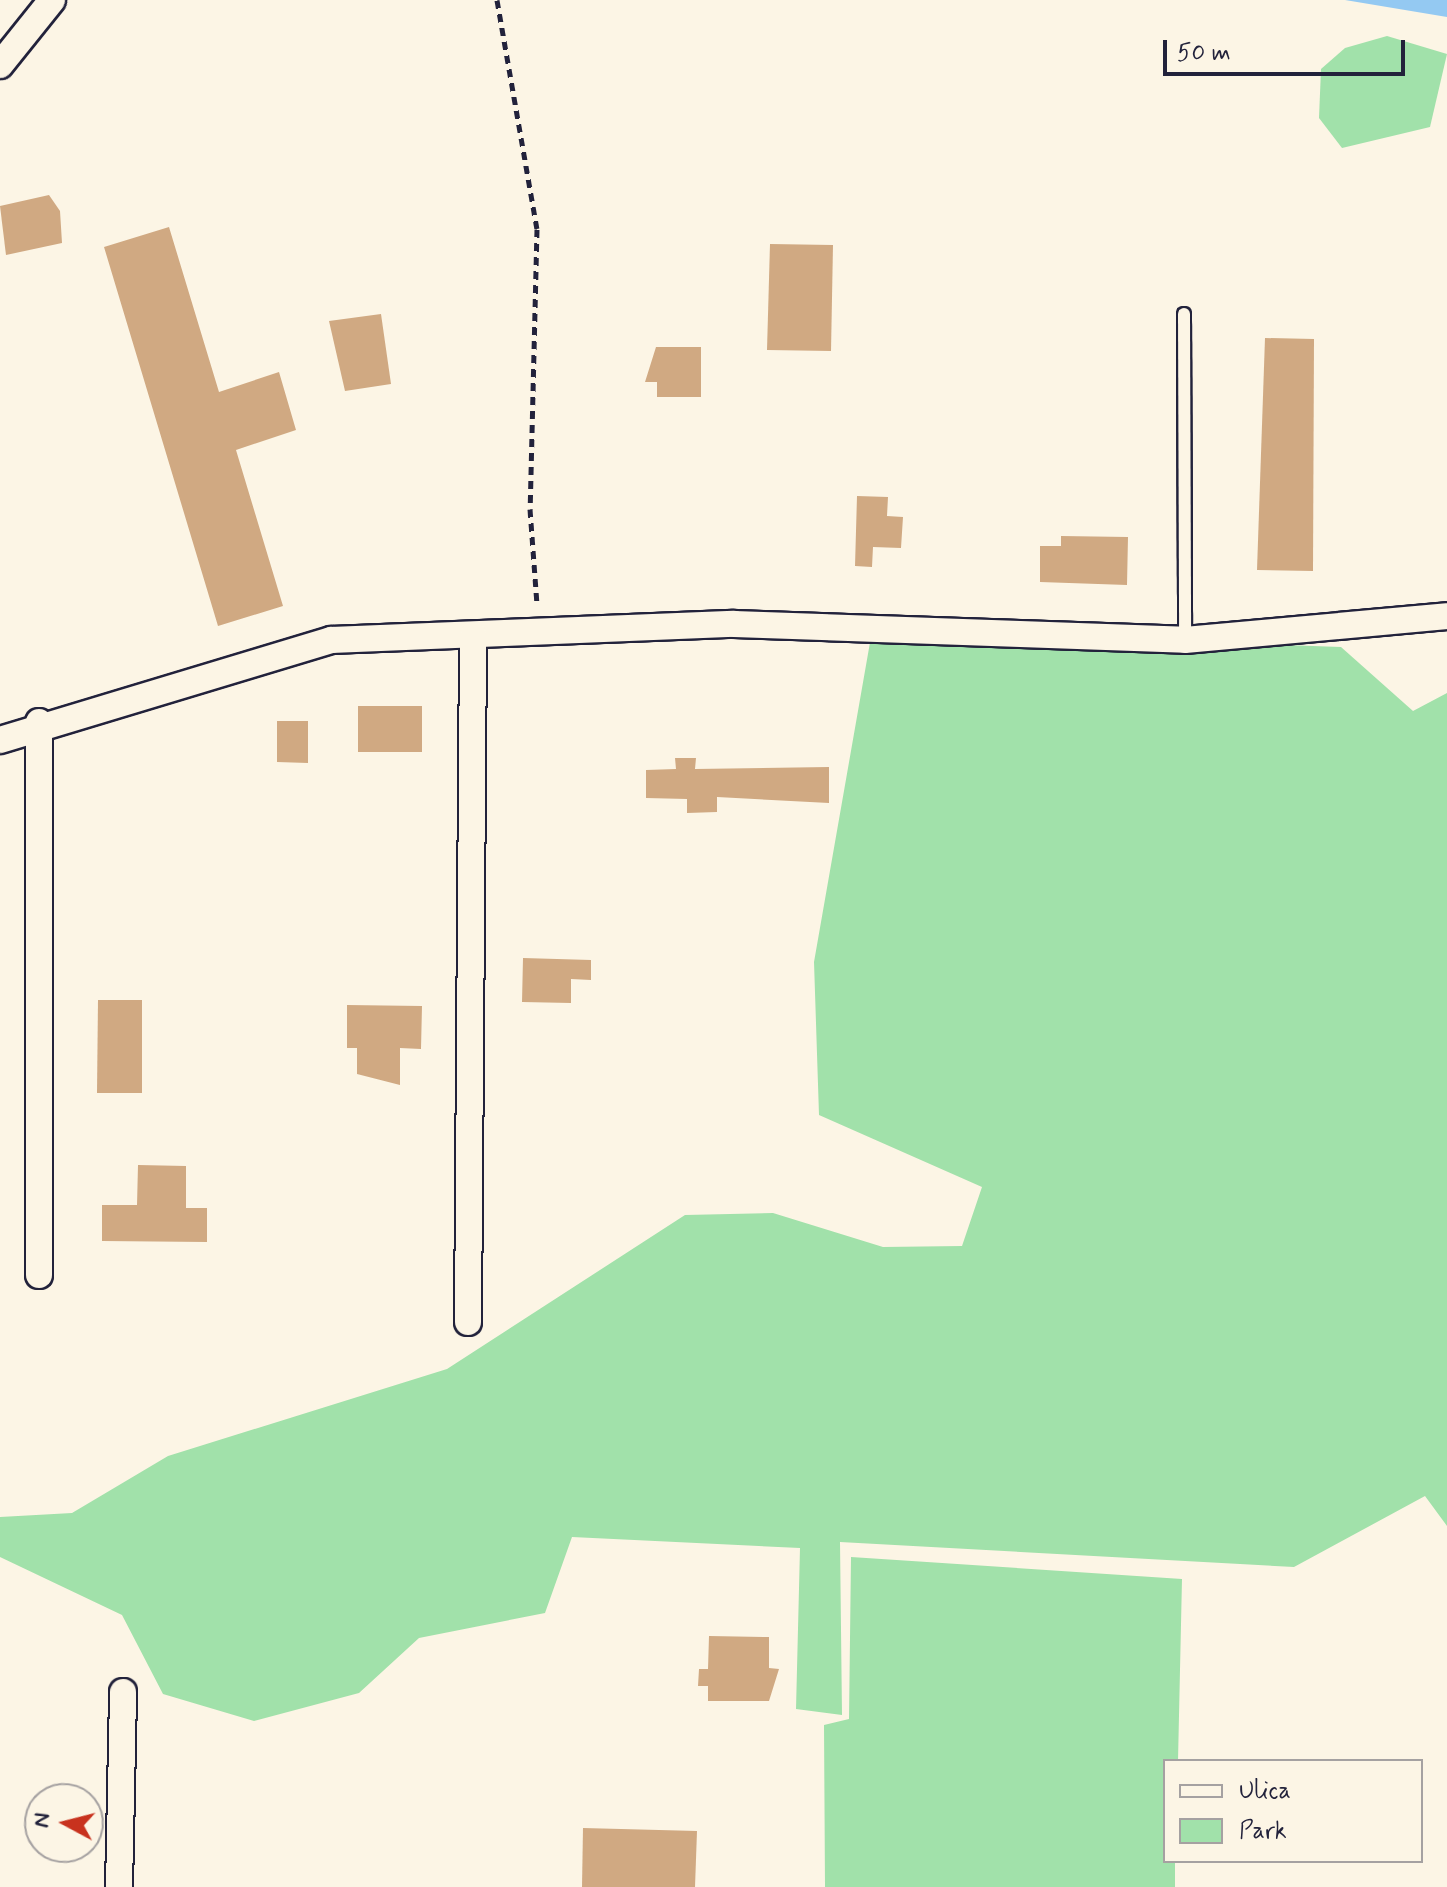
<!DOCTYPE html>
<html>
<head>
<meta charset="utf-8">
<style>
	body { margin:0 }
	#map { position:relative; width:1447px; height:1887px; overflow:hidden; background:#fcf5e5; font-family:Mynerve,sans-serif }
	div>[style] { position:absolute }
	.green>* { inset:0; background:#a1e1aa }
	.water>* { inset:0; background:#94c9f2 }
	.building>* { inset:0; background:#d0a982 }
	.path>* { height:5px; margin-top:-2.5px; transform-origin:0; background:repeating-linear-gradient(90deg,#22223b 0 8px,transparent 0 14px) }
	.roads { filter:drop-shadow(2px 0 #22223b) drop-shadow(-2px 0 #22223b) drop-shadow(0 2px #22223b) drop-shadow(0 -2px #22223b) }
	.service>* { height:12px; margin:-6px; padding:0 6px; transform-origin:6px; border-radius:6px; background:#fcf5e5 }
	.minor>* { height:26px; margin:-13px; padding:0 13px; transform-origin:13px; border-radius:13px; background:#fcf5e5 }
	span { translate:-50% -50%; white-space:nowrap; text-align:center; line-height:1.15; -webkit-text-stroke:6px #fcf5e5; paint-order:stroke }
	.legend { position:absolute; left:1163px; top:1759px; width:260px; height:104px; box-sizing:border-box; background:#fcf5e5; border:2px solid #a5a1a1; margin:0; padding:10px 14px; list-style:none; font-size:24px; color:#22223b }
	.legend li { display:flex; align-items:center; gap:16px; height:40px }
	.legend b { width:40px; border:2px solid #a5a1a1 }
	.north { position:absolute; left:24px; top:1783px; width:80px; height:80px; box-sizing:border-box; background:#fcf5e5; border:2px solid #a5a1a1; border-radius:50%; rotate:277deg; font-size:22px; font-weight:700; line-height:32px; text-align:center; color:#22223b }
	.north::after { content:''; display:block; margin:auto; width:28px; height:36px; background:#c8321e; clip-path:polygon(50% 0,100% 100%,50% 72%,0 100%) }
	.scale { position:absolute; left:1163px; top:40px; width:242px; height:36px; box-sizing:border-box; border:4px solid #22223b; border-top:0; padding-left:10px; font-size:24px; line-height:28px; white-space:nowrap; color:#22223b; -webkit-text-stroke:6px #fcf5e5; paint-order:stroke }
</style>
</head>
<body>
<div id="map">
	<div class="green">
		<div style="clip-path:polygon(1387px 36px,1447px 54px,1430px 127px,1342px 148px,1319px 118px,1321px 69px,1345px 48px)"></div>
		<div style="clip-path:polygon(872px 631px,1341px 647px,1413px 711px,1447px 693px,1447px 1526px,1425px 1496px,1294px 1567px,840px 1542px,842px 1715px,796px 1709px,800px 1548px,572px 1537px,545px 1613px,419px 1638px,359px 1693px,254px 1721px,163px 1694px,122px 1615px,0 1557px,0 1517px,72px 1513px,168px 1456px,447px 1369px,685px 1215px,773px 1213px,883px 1247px,962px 1246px,982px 1187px,819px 1115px,814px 962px)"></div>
		<div style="clip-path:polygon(851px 1557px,1182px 1579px,1178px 1761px,1165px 1761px,1165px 1861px,1175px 1861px,1175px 1887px,825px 1887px,824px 1725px,849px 1719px)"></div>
	</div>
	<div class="water">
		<div style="clip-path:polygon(1345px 0,1447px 0,1447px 17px)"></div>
	</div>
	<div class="building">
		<div style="clip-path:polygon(49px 195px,60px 211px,62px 243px,6px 255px,0 206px)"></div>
		<div style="clip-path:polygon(169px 227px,219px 392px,279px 372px,296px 430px,236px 450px,283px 606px,218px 626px,104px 247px)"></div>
		<div style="clip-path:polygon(770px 244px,833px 245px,831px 351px,767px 350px)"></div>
		<div style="clip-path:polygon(381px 314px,391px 384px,345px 391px,329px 321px)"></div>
		<div style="clip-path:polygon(1265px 338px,1314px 339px,1313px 571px,1257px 570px)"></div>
		<div style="clip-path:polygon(656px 347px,701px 347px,701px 397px,657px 397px,657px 382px,645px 382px)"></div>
		<div style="clip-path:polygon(857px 496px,888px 497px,887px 516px,903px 517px,901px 548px,873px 547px,872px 567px,855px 566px)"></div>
		<div style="clip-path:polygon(1061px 536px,1128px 537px,1127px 585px,1040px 582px,1040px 546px,1061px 546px)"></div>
		<div style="clip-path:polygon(358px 706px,422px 706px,422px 752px,358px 752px)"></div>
		<div style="clip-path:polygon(277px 721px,308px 721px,308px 763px,277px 762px)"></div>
		<div style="clip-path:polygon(675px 758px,696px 758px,695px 769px,829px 767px,829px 803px,717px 797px,717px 812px,687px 813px,687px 799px,646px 798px,646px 770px,676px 769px)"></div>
		<div style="clip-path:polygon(523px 958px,591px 960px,591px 980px,571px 979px,571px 1003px,522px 1002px)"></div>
		<div style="clip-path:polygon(98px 1000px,142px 1000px,142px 1093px,97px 1093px)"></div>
		<div style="clip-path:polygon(347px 1005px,422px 1006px,421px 1049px,400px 1048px,400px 1085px,357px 1074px,357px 1048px,347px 1048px)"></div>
		<div style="clip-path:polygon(138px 1165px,186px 1166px,186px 1208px,207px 1208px,207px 1242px,102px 1241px,102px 1205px,137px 1205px)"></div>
		<div style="clip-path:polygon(709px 1636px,769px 1637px,769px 1668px,779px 1669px,769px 1701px,708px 1701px,708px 1686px,698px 1686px,699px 1669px,708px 1669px)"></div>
		<div style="clip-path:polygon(583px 1828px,697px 1831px,695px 1887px,582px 1887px)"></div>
	</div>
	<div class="path">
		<div style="left:497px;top:0;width:232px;rotate:80.1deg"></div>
		<div style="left:537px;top:229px;width:280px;rotate:91.4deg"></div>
		<div style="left:530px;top:509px;width:96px;rotate:85.8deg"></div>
	</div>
	<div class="roads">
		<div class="service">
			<div style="left:1184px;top:314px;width:326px;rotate:89.8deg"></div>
		</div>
		<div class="minor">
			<div style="left:0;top:65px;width:83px;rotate:-51.3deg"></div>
			<div style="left:0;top:740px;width:346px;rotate:-16.8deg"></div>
			<div style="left:331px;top:640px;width:403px;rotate:-2.3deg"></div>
			<div style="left:734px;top:624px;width:451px;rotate:2deg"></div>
			<div style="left:1185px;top:640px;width:263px;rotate:-5.2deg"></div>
			<div style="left:39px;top:1275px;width:553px;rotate:-90deg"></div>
			<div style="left:468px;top:1322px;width:687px;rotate:-89.58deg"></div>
			<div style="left:119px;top:1887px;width:195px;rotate:-88.8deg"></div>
		</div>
	</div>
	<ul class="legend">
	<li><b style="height:10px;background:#fcf5e5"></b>Ulica</li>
	<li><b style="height:22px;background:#a1e1aa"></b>Park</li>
	</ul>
	<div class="north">N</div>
	<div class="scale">50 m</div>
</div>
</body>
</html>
